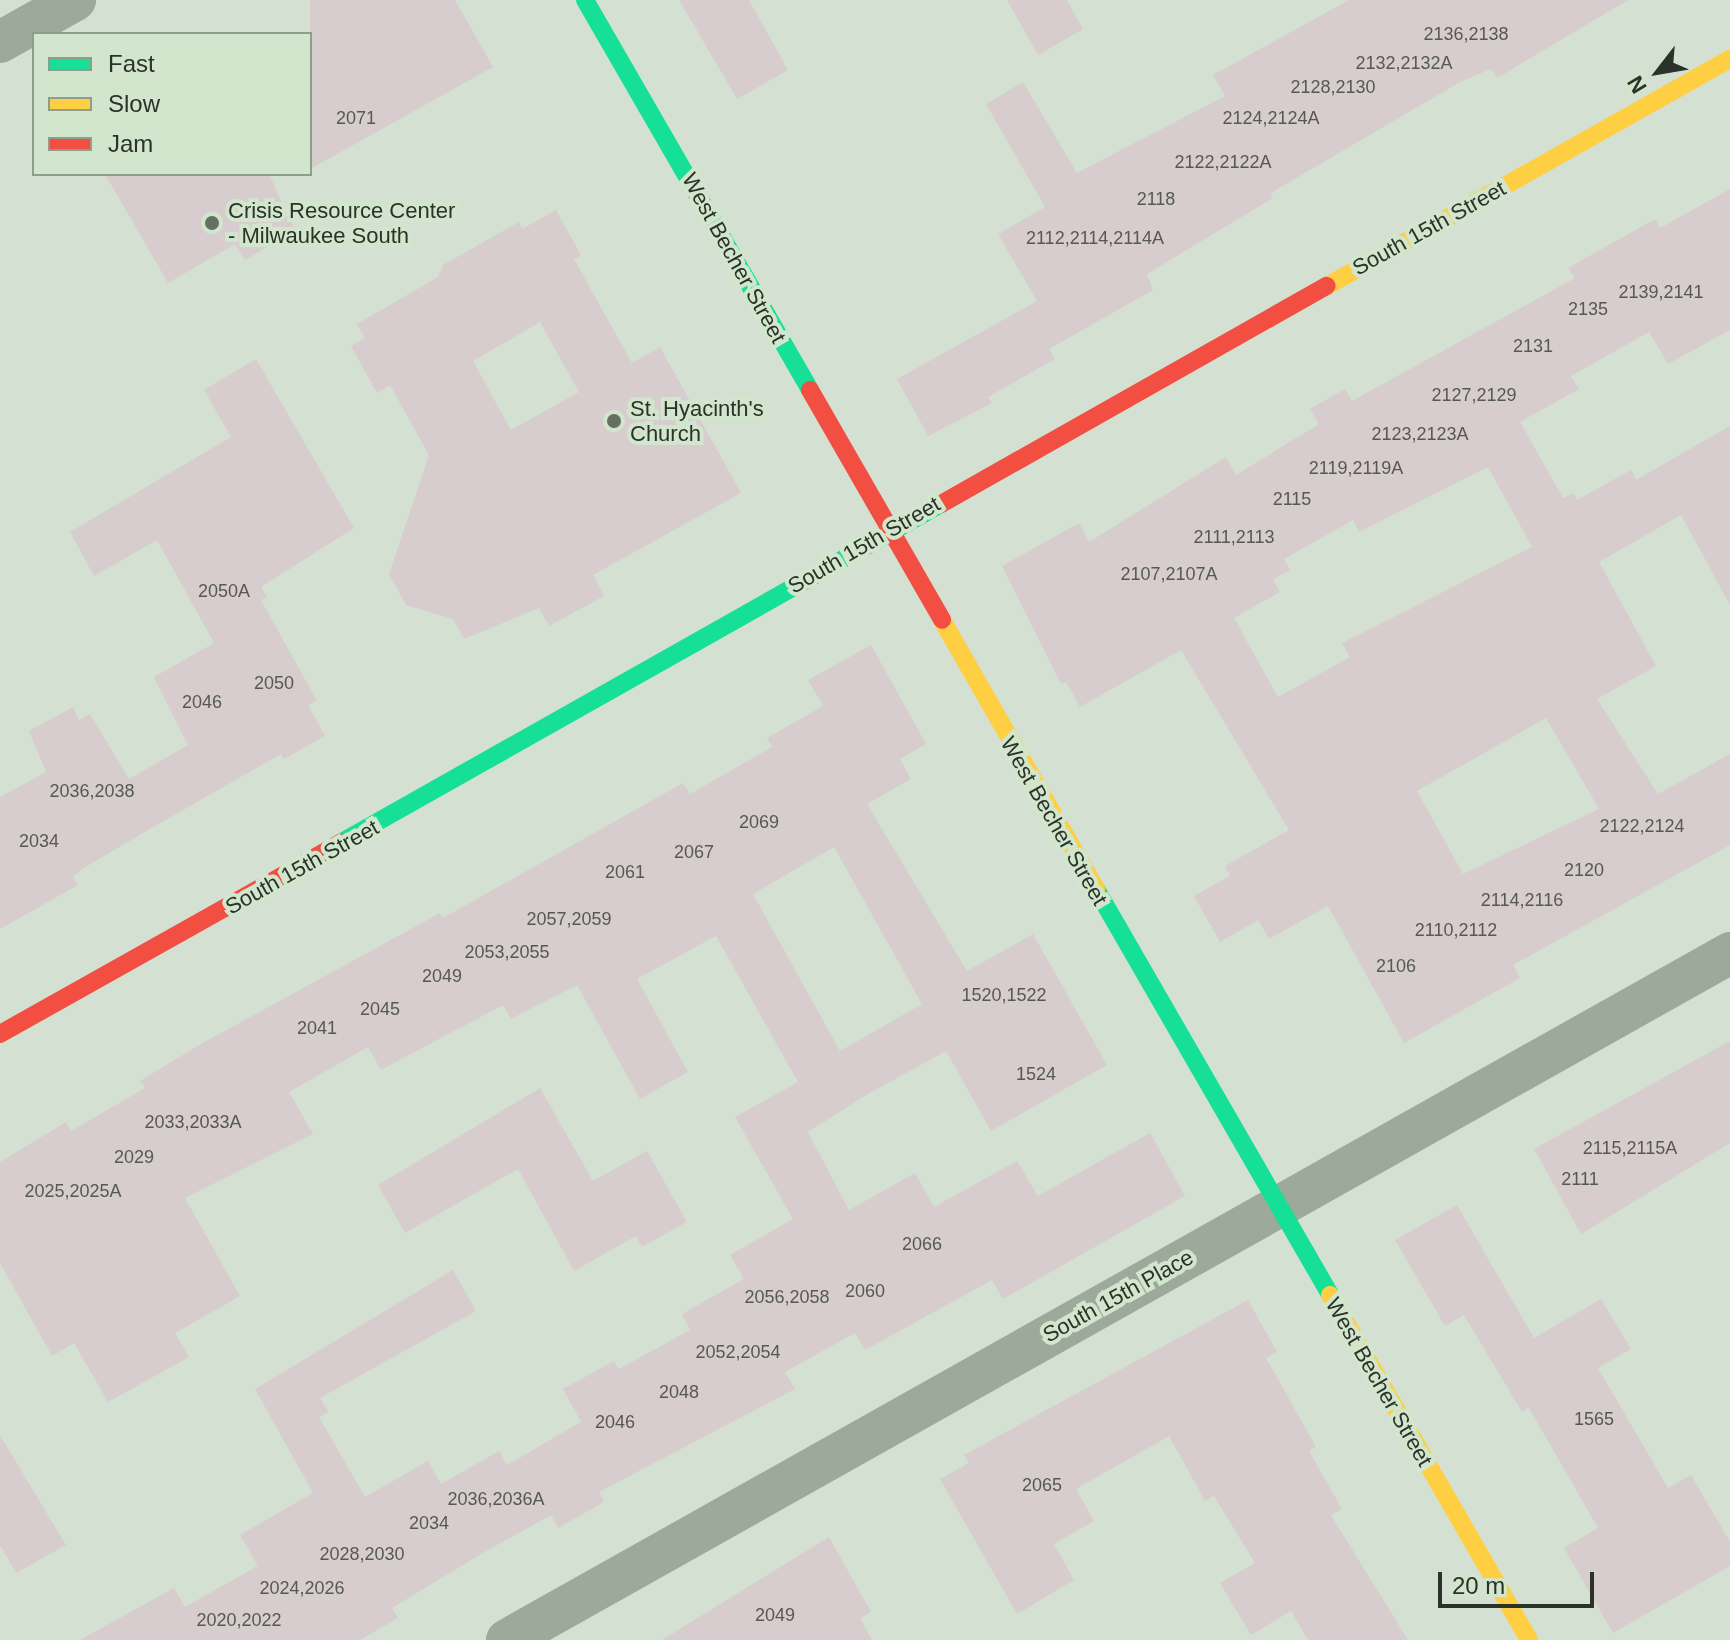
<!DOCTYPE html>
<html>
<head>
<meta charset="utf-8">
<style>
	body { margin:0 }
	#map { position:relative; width:1730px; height:1640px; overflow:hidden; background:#d4e0d2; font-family:Helvetica,sans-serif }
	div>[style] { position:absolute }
	.building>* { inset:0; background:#d7cdce }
	.street>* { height:42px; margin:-21px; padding:0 21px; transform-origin:21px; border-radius:21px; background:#9da99b }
	.fast>* { height:18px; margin:-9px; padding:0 9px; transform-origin:9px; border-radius:9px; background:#16e098 }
	.slow>* { height:18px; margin:-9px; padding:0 9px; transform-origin:9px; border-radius:9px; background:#ffcf43 }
	.jam>* { height:18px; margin:-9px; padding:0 9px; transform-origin:9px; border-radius:9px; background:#f24e42 }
	.dots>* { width:22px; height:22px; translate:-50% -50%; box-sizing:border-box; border:4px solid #d1e6cc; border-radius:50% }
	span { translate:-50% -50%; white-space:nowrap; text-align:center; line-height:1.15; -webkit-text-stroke:8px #d1e6cc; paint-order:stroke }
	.number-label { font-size:18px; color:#565952 }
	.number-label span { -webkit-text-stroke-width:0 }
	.poi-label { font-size:22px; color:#2b3229 }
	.left { translate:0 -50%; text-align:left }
	.street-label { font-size:22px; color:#2b3229 }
	.legend { position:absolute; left:32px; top:32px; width:280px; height:144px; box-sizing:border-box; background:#d1e6cc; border:2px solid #8f9e8b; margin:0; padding:10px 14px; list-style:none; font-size:24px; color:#2b3229 }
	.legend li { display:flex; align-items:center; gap:16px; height:40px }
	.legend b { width:40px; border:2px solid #8f9e8b }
	.north { position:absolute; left:1618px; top:32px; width:80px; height:80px; -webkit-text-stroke:6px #d1e6cc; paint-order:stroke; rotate:239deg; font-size:22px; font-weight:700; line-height:32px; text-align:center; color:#2b3229 }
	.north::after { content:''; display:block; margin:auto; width:28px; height:36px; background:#2b3229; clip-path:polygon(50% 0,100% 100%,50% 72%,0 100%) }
	.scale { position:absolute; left:1438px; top:1572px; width:156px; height:36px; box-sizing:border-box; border:4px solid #2b3229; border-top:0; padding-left:10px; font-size:24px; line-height:28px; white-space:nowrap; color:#2b3229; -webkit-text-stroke:6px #d1e6cc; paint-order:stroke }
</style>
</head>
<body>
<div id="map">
	<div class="building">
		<div style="clip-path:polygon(310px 0,455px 0,493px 67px,310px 169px)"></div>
		<div style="clip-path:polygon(679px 0,749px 0,788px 70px,737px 99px)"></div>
		<div style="clip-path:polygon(1007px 0,1067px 0,1083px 29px,1038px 55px)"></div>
		<div style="clip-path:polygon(1349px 0,1628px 0,1497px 78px,1491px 69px,1460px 82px,1271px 193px,1273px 198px,1147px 274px,1153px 290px,1049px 349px,1055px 359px,988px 397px,992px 403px,928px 436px,897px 379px,1037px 301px,998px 234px,1045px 207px,986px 104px,1023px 82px,1077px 173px,1225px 96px,1213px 75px)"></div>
		<div style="clip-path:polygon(105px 174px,269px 174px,295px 231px,245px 260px,235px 244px,168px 283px)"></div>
		<div style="clip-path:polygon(evenodd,1730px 189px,1730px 330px,1668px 364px,1649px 332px,1571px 376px,1579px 389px,1520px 422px,1563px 498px,1573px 493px,1577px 500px,1631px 470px,1636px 480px,1730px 426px,1730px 605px,1681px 515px,1599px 562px,1656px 666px,1597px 699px,1658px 794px,1730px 754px,1730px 845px,1513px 965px,1520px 978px,1404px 1043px,1328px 906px,1269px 939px,1258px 920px,1220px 942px,1194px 896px,1230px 876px,1225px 866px,1289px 830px,1181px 650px,1080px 707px,1066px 682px,1061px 684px,1002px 566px,1079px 523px,1089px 542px,1226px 457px,1236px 475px,1319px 424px,1310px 409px,1345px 389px,1352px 401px,1575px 278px,1568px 268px,1655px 219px,1660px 228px,1730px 189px,1488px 467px,1532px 547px,1342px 643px,1350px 657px,1278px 697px,1234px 618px,1280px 592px,1273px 579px,1290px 570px,1284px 559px,1353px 520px,1359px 532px,1488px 467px,1730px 189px,1546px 718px,1599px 809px,1463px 874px,1417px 791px,1546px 718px)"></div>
		<div style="clip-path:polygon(evenodd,556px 210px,581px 255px,574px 259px,632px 363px,660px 347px,741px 493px,593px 575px,604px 596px,549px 626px,539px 608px,464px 639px,453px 619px,406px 605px,389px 574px,429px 455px,390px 385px,377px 393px,351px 346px,365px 338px,357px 324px,438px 277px,443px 265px,519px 222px,522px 229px,556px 210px,540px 322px,579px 392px,511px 430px,473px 361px,540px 322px)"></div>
		<div style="clip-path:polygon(256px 359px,354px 528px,261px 587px,267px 597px,261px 600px,317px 701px,308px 705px,325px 736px,284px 759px,281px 754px,148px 830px,82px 869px,73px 877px,78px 885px,0 929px,0 797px,46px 772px,29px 731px,73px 707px,79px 720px,90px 714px,129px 779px,188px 745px,154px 677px,214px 643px,157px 540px,94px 576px,70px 532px,231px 437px,204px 390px)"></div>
		<div style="clip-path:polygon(evenodd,871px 645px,926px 744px,900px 759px,911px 779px,867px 804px,967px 971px,1033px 934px,1107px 1065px,991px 1131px,946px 1051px,868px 1094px,808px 1132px,849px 1210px,915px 1173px,934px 1207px,1017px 1161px,1038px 1196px,1150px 1133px,1185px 1196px,1003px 1299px,992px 1280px,865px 1350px,855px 1333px,785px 1372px,795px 1389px,599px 1492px,604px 1502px,558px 1528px,551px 1515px,481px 1554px,392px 1608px,398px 1618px,360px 1640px,80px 1640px,174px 1588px,185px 1607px,258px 1566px,240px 1535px,313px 1493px,255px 1389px,453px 1270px,476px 1311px,320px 1398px,328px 1412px,319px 1417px,365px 1497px,428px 1461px,441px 1484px,499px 1451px,507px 1465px,581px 1422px,563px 1389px,614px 1361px,619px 1369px,690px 1330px,682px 1314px,744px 1279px,730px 1255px,793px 1219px,735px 1117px,798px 1082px,716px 936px,637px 979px,688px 1072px,640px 1099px,577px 985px,511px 1019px,503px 1005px,381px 1070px,368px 1047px,289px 1092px,313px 1134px,185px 1198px,240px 1296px,175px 1333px,189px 1357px,108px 1402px,74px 1343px,52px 1356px,0 1263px,0 1162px,66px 1122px,71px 1131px,145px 1088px,140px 1081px,201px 1044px,440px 913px,443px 918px,683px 783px,690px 794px,772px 747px,767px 738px,823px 706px,808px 680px,871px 645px,834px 847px,922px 1004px,840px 1051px,753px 894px,834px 847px)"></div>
		<div style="clip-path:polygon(1730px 1041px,1730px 1143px,1581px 1234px,1534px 1149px)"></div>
		<div style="clip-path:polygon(540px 1088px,593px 1181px,647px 1151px,687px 1222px,642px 1247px,636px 1236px,574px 1271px,518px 1169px,405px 1233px,378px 1185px)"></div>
		<div style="clip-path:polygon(1457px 1205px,1534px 1338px,1601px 1299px,1631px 1349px,1598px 1368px,1668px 1488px,1691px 1475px,1730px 1542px,1730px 1566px,1613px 1633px,1564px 1548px,1598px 1528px,1529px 1408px,1522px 1412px,1464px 1315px,1445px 1326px,1395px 1240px)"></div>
		<div style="clip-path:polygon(1248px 1300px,1277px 1352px,1266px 1358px,1316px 1447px,1309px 1451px,1342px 1509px,1331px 1515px,1408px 1640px,1308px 1640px,1291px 1611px,1251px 1635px,1220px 1583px,1255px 1563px,1214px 1496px,1205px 1501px,1169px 1436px,1076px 1489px,1094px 1521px,1054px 1544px,1074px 1580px,1017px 1614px,940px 1479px,969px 1463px,964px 1455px)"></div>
		<div style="clip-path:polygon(0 1435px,66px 1545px,16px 1573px,0 1545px)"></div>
		<div style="clip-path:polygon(829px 1537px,871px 1612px,860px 1618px,872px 1640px,662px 1640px)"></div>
	</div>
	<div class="street">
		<div style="left:0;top:42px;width:86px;rotate:-29.2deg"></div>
		<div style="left:507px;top:1640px;width:1403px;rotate:-29.32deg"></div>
	</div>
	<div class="fast">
		<div style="left:585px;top:0;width:450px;rotate:60deg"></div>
		<div style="left:340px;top:843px;width:690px;rotate:-29.43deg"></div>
		<div style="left:1096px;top:889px;width:469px;rotate:60deg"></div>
	</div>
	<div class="slow">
		<div style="left:1327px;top:286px;width:463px;rotate:-29.4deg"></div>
		<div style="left:942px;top:620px;width:310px;rotate:60.2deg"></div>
		<div style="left:1330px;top:1295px;width:398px;rotate:60deg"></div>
	</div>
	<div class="jam">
		<div style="left:810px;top:390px;width:265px;rotate:60.1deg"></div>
		<div style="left:941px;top:504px;width:443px;rotate:-29.5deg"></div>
		<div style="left:0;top:1034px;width:390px;rotate:-29.3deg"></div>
	</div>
	<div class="dots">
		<div style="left:212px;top:223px;background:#666f64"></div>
		<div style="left:614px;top:421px;background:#666f64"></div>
	</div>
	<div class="number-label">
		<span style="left:1466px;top:34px">2136,2138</span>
		<span style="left:1404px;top:63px">2132,2132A</span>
		<span style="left:1333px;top:87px">2128,2130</span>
		<span style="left:356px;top:118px">2071</span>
		<span style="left:1271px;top:118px">2124,2124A</span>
		<span style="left:1223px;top:162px">2122,2122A</span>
		<span style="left:1156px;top:199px">2118</span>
		<span style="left:1095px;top:238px">2112,2114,2114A</span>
		<span style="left:1661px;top:292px">2139,2141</span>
		<span style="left:1588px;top:309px">2135</span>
		<span style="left:1533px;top:346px">2131</span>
		<span style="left:1474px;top:395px">2127,2129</span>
		<span style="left:1420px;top:434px">2123,2123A</span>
		<span style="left:1356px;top:468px">2119,2119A</span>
		<span style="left:1292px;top:499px">2115</span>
		<span style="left:1234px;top:537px">2111,2113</span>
		<span style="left:1169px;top:574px">2107,2107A</span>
		<span style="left:224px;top:591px">2050A</span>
		<span style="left:274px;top:683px">2050</span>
		<span style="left:202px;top:702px">2046</span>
		<span style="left:92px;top:791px">2036,2038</span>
		<span style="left:759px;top:822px">2069</span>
		<span style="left:1642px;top:826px">2122,2124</span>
		<span style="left:39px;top:841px">2034</span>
		<span style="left:694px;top:852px">2067</span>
		<span style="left:1584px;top:870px">2120</span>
		<span style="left:625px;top:872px">2061</span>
		<span style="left:1522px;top:900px">2114,2116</span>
		<span style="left:569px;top:919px">2057,2059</span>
		<span style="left:1456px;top:930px">2110,2112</span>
		<span style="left:507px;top:952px">2053,2055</span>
		<span style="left:1396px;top:966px">2106</span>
		<span style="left:442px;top:976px">2049</span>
		<span style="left:1004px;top:995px">1520,1522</span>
		<span style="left:380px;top:1009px">2045</span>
		<span style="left:317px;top:1028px">2041</span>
		<span style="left:1036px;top:1074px">1524</span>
		<span style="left:193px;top:1122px">2033,2033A</span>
		<span style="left:1630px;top:1148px">2115,2115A</span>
		<span style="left:134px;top:1157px">2029</span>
		<span style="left:1580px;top:1179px">2111</span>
		<span style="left:73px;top:1191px">2025,2025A</span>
		<span style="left:922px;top:1244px">2066</span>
		<span style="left:865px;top:1291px">2060</span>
		<span style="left:787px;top:1297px">2056,2058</span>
		<span style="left:738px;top:1352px">2052,2054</span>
		<span style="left:679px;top:1392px">2048</span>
		<span style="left:1594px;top:1419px">1565</span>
		<span style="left:615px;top:1422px">2046</span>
		<span style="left:1042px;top:1485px">2065</span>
		<span style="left:496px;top:1499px">2036,2036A</span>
		<span style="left:429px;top:1523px">2034</span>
		<span style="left:362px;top:1554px">2028,2030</span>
		<span style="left:302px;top:1588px">2024,2026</span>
		<span style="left:775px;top:1615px">2049</span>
		<span style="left:239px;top:1620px">2020,2022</span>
	</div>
	<div class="poi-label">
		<span class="left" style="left:228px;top:223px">Crisis Resource Center<br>- Milwaukee South</span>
		<span class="left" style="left:630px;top:421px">St. Hyacinth's<br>Church</span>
	</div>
	<div class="street-label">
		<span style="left:1429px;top:228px;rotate:-29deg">South 15th Street</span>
		<span style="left:734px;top:258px;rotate:61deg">West Becher Street</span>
		<span style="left:864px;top:545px;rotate:-30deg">South 15th Street</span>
		<span style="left:1054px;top:821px;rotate:60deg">West Becher Street</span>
		<span style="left:302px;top:867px;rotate:-29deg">South 15th Street</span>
		<span style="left:1118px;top:1296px;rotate:-29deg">South 15th Place</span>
		<span style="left:1379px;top:1382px;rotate:60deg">West Becher Street</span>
	</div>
	<ul class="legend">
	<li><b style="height:10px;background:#16e098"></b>Fast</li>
	<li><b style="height:10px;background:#ffcf43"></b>Slow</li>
	<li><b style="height:10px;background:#f24e42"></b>Jam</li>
	</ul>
	<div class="north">N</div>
	<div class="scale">20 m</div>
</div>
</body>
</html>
